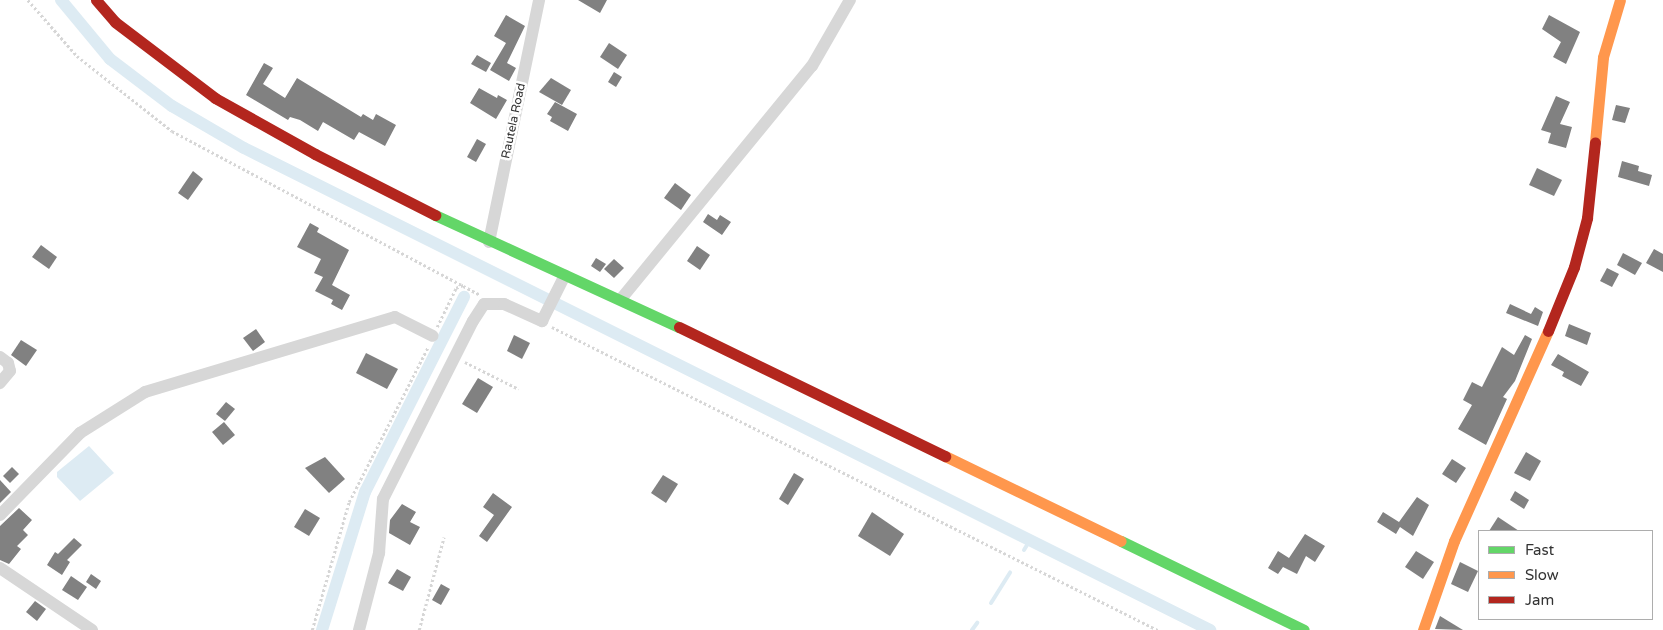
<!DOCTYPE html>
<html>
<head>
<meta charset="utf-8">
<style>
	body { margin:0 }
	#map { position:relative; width:1663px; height:630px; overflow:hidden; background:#fff; font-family:"Varela Round",sans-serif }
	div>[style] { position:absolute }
	.water>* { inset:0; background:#ddebf3 }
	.stream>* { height:4px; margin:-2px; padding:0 2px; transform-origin:2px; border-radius:2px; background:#ddebf3 }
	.canal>* { height:12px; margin:-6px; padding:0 6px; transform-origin:6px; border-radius:6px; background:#ddebf3 }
	.building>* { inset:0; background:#818181 }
	.path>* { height:2.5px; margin-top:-1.25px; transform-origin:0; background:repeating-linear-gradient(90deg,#d6d6d6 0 2.5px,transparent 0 5px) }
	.street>* { height:12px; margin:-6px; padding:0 6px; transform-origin:6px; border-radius:6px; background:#d7d7d7 }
	.fast>* { height:11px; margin:-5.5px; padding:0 5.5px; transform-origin:5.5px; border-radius:5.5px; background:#63d668 }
	.slow>* { height:11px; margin:-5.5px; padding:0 5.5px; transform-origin:5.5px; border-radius:5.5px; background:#ff974d }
	.jam>* { height:11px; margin:-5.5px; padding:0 5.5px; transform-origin:5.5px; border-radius:5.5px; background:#b3261e }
	span { translate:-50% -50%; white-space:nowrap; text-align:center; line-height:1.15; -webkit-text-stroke:5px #fff; paint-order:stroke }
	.street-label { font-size:12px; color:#333 }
	.legend { position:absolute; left:1478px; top:530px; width:175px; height:90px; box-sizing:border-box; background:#fff; border:1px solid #adadad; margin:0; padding:6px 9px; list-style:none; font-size:15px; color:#333 }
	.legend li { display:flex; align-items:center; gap:10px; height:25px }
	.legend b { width:25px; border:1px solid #adadad }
</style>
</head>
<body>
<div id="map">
	<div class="water">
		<div style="clip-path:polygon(89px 446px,114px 473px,80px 501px,57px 477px,57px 472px)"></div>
	</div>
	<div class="stream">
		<div style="left:1024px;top:550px;width:12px;rotate:-59deg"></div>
		<div style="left:991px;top:603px;width:36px;rotate:-58deg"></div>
		<div style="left:972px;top:630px;width:9px;rotate:-54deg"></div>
	</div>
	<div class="canal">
		<div style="left:61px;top:0;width:77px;rotate:50.3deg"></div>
		<div style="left:110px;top:59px;width:78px;rotate:37.2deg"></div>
		<div style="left:172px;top:106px;width:83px;rotate:30.3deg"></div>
		<div style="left:244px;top:148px;width:1080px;rotate:26.52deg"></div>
		<div style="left:322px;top:630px;width:145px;rotate:-72.7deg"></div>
		<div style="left:365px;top:492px;width:219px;rotate:-63.1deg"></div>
	</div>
	<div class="building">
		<div style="clip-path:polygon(578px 0,607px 0,600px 13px)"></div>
		<div style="clip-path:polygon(506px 15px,525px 26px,507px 63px,516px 68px,509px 81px,490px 70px,506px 43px,494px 36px)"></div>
		<div style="clip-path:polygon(1549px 15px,1580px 32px,1566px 64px,1553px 57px,1561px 42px,1542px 29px)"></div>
		<div style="clip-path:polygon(609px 43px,627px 55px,618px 69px,600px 57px)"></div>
		<div style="clip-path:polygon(477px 55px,491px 63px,486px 72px,471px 64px)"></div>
		<div style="clip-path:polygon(264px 63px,273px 68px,263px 84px,285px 98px,297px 78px,361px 117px,363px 114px,373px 120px,376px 114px,396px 125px,385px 146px,359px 132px,354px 140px,323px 122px,318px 131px,300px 120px,290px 117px,288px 120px,246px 95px)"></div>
		<div style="clip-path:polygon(614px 72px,622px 77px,616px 87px,608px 82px)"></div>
		<div style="clip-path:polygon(551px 78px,571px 90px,562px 105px,539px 92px)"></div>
		<div style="clip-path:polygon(479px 88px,497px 98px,498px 95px,507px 100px,496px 119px,470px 103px)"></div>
		<div style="clip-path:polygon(1556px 96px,1570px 102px,1560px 124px,1572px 127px,1566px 148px,1548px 143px,1551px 133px,1541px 130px)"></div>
		<div style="clip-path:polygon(555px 102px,577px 114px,568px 131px,550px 121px,552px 117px,547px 114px)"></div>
		<div style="clip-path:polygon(1616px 105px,1630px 108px,1625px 123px,1612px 120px)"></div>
		<div style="clip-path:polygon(477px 139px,486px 144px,476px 162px,467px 157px)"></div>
		<div style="clip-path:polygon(1622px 161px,1639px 166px,1638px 171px,1652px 175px,1649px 186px,1618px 177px)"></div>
		<div style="clip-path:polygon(1537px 168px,1562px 180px,1554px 196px,1529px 185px)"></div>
		<div style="clip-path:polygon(193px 171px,203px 179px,188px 200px,178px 193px)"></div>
		<div style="clip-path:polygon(675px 183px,691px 195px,681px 210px,664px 198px)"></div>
		<div style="clip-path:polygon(708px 214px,717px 220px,720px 215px,731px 222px,722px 235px,703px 222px)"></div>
		<div style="clip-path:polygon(310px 223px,319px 228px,317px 232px,349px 250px,332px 285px,350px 295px,342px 310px,331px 304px,333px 300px,315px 291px,323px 277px,314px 273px,321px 259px,297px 247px)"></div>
		<div style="clip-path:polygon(41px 245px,57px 257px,49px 269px,32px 257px)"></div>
		<div style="clip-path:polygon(697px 246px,710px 255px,700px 270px,687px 261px)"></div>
		<div style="clip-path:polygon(1654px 249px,1663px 254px,1663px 272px,1646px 263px)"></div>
		<div style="clip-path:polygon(1623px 253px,1642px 263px,1635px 275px,1617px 265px)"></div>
		<div style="clip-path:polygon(596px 258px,606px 264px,600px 272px,591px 266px)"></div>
		<div style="clip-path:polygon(614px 259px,624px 268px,614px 278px,604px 269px)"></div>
		<div style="clip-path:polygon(1607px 268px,1619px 274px,1612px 287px,1600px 281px)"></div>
		<div style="clip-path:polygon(1510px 304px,1531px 314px,1535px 307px,1543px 312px,1538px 326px,1506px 313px)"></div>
		<div style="clip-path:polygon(1569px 324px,1591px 333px,1587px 345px,1565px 336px)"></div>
		<div style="clip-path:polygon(256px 329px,265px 342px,253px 351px,243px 338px)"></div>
		<div style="clip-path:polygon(514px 335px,530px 343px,522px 359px,507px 351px)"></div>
		<div style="clip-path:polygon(1525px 335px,1532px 339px,1515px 381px,1503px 397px,1507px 399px,1486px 445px,1458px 429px,1472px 405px,1463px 400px,1472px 382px,1482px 387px,1502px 347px,1514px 355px)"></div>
		<div style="clip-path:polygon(21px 340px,37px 350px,26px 366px,11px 355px)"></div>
		<div style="clip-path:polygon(366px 353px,398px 369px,387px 389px,356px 373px)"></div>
		<div style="clip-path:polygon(1558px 354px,1589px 372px,1581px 386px,1562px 376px,1564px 372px,1551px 365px)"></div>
		<div style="clip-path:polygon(478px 378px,493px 387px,477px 413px,462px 404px)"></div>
		<div style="clip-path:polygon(226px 402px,235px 409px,225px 421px,216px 414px)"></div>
		<div style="clip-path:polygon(224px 422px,235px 435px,223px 445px,212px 432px)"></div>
		<div style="clip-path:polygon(1526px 452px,1541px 461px,1530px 481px,1514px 473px)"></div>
		<div style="clip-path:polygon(325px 457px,345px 479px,329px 493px,305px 468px)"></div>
		<div style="clip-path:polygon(1452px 459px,1466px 468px,1456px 483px,1442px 474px)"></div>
		<div style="clip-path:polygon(12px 467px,19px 474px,10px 483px,3px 476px)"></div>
		<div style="clip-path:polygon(794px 473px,804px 479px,788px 505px,779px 499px)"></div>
		<div style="clip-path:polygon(663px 475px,678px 484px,666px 503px,651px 493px)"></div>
		<div style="clip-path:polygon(0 480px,11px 492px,0 503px)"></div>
		<div style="clip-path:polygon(1515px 491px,1529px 500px,1524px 509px,1510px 500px)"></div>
		<div style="clip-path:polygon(493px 493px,512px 507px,487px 542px,479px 536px,494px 515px,483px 507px)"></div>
		<div style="clip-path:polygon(1417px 497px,1429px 505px,1413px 536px,1400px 527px,1396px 534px,1377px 522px,1383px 512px,1399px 522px)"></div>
		<div style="clip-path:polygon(402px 504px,416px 512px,410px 522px,420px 527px,410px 545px,389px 533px,390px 520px)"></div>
		<div style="clip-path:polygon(19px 508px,32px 520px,23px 530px,28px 535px,17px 546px,21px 549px,9px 564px,0 560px,0 526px)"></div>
		<div style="clip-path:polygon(305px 509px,320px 518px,309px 536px,294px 527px)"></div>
		<div style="clip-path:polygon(872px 512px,904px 534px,890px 556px,858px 536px)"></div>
		<div style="clip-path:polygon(1498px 517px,1519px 531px,1489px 531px)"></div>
		<div style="clip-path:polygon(1305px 534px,1325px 546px,1315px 562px,1306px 556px,1297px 574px,1283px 567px,1278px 574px,1268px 568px,1278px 551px,1289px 558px)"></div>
		<div style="clip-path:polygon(74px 538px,82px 545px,67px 560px,70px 562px,62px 575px,47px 565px,55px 552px,58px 554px)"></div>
		<div style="clip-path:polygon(1416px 551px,1434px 562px,1423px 579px,1405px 567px)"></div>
		<div style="clip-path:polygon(1460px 562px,1478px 571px,1468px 592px,1451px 584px)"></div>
		<div style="clip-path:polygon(397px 569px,411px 577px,403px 591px,388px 583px)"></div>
		<div style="clip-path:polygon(91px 574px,101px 581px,96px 589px,86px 582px)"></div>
		<div style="clip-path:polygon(71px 576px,87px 587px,78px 600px,62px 590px)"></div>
		<div style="clip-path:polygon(441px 584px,450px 589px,441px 605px,432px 600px)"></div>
		<div style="clip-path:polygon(35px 601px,46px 609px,37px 621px,26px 612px)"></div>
		<div style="clip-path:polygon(1440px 616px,1463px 630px,1435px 629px)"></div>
	</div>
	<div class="path">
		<div style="left:28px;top:0;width:74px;rotate:48.8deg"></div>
		<div style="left:77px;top:56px;width:121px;rotate:38.3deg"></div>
		<div style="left:172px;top:131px;width:348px;rotate:28deg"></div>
		<div style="left:437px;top:327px;width:43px;rotate:-64deg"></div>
		<div style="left:456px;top:288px;width:8px;rotate:-23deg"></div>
		<div style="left:552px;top:327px;width:678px;rotate:26.57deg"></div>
		<div style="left:465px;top:362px;width:60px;rotate:26.6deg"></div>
		<div style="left:312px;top:630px;width:133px;rotate:-73.9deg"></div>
		<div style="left:349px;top:502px;width:174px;rotate:-63deg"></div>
		<div style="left:419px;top:630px;width:96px;rotate:-75deg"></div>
	</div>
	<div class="street">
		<div style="left:489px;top:242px;width:247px;rotate:-78.3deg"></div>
		<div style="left:621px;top:299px;width:301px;rotate:-50.7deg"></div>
		<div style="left:812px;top:66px;width:76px;rotate:-60.1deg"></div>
		<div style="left:0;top:357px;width:10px;rotate:37deg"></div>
		<div style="left:8px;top:363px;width:8px;rotate:76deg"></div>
		<div style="left:10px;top:371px;width:16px;rotate:130deg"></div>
		<div style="left:0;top:515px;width:115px;rotate:-45.7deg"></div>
		<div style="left:80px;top:433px;width:77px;rotate:-32.2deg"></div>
		<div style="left:145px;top:392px;width:261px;rotate:-16.7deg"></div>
		<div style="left:395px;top:317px;width:42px;rotate:26.6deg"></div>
		<div style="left:0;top:568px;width:111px;rotate:34deg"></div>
		<div style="left:359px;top:630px;width:80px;rotate:-75.4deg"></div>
		<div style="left:379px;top:553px;width:54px;rotate:-85.8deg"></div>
		<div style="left:383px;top:499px;width:199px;rotate:-63.2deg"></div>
		<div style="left:473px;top:321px;width:20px;rotate:-57deg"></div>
		<div style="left:484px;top:304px;width:20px"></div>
		<div style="left:504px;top:304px;width:42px;rotate:24.1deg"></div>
		<div style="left:542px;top:321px;width:51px;rotate:-63.4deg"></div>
	</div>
	<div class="fast">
		<div style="left:435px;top:215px;width:268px;rotate:24.7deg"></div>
		<div style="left:1121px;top:541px;width:203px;rotate:25.9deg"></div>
	</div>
	<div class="slow">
		<div style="left:1595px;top:142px;width:85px;rotate:-84.6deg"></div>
		<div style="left:1603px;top:57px;width:59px;rotate:-73.4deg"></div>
		<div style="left:945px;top:456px;width:195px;rotate:25.8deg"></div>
		<div style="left:1423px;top:630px;width:94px;rotate:-70.8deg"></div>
		<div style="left:1454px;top:541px;width:230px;rotate:-65.9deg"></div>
	</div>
	<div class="jam">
		<div style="left:96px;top:0;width:29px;rotate:49deg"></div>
		<div style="left:115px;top:22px;width:126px;rotate:37.2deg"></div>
		<div style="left:215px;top:98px;width:115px;rotate:29.2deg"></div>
		<div style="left:315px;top:154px;width:135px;rotate:26.9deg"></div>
		<div style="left:679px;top:327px;width:296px;rotate:25.9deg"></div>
		<div style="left:1548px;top:331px;width:69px;rotate:-67.9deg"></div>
		<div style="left:1574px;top:267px;width:51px;rotate:-75.1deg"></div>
		<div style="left:1587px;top:218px;width:76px;rotate:-84deg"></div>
	</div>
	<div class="street-label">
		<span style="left:514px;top:121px;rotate:-78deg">Rautela Road</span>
	</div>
	<ul class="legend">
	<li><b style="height:6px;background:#63d668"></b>Fast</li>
	<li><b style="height:6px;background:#ff974d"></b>Slow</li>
	<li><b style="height:6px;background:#b3261e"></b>Jam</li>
	</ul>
</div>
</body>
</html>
